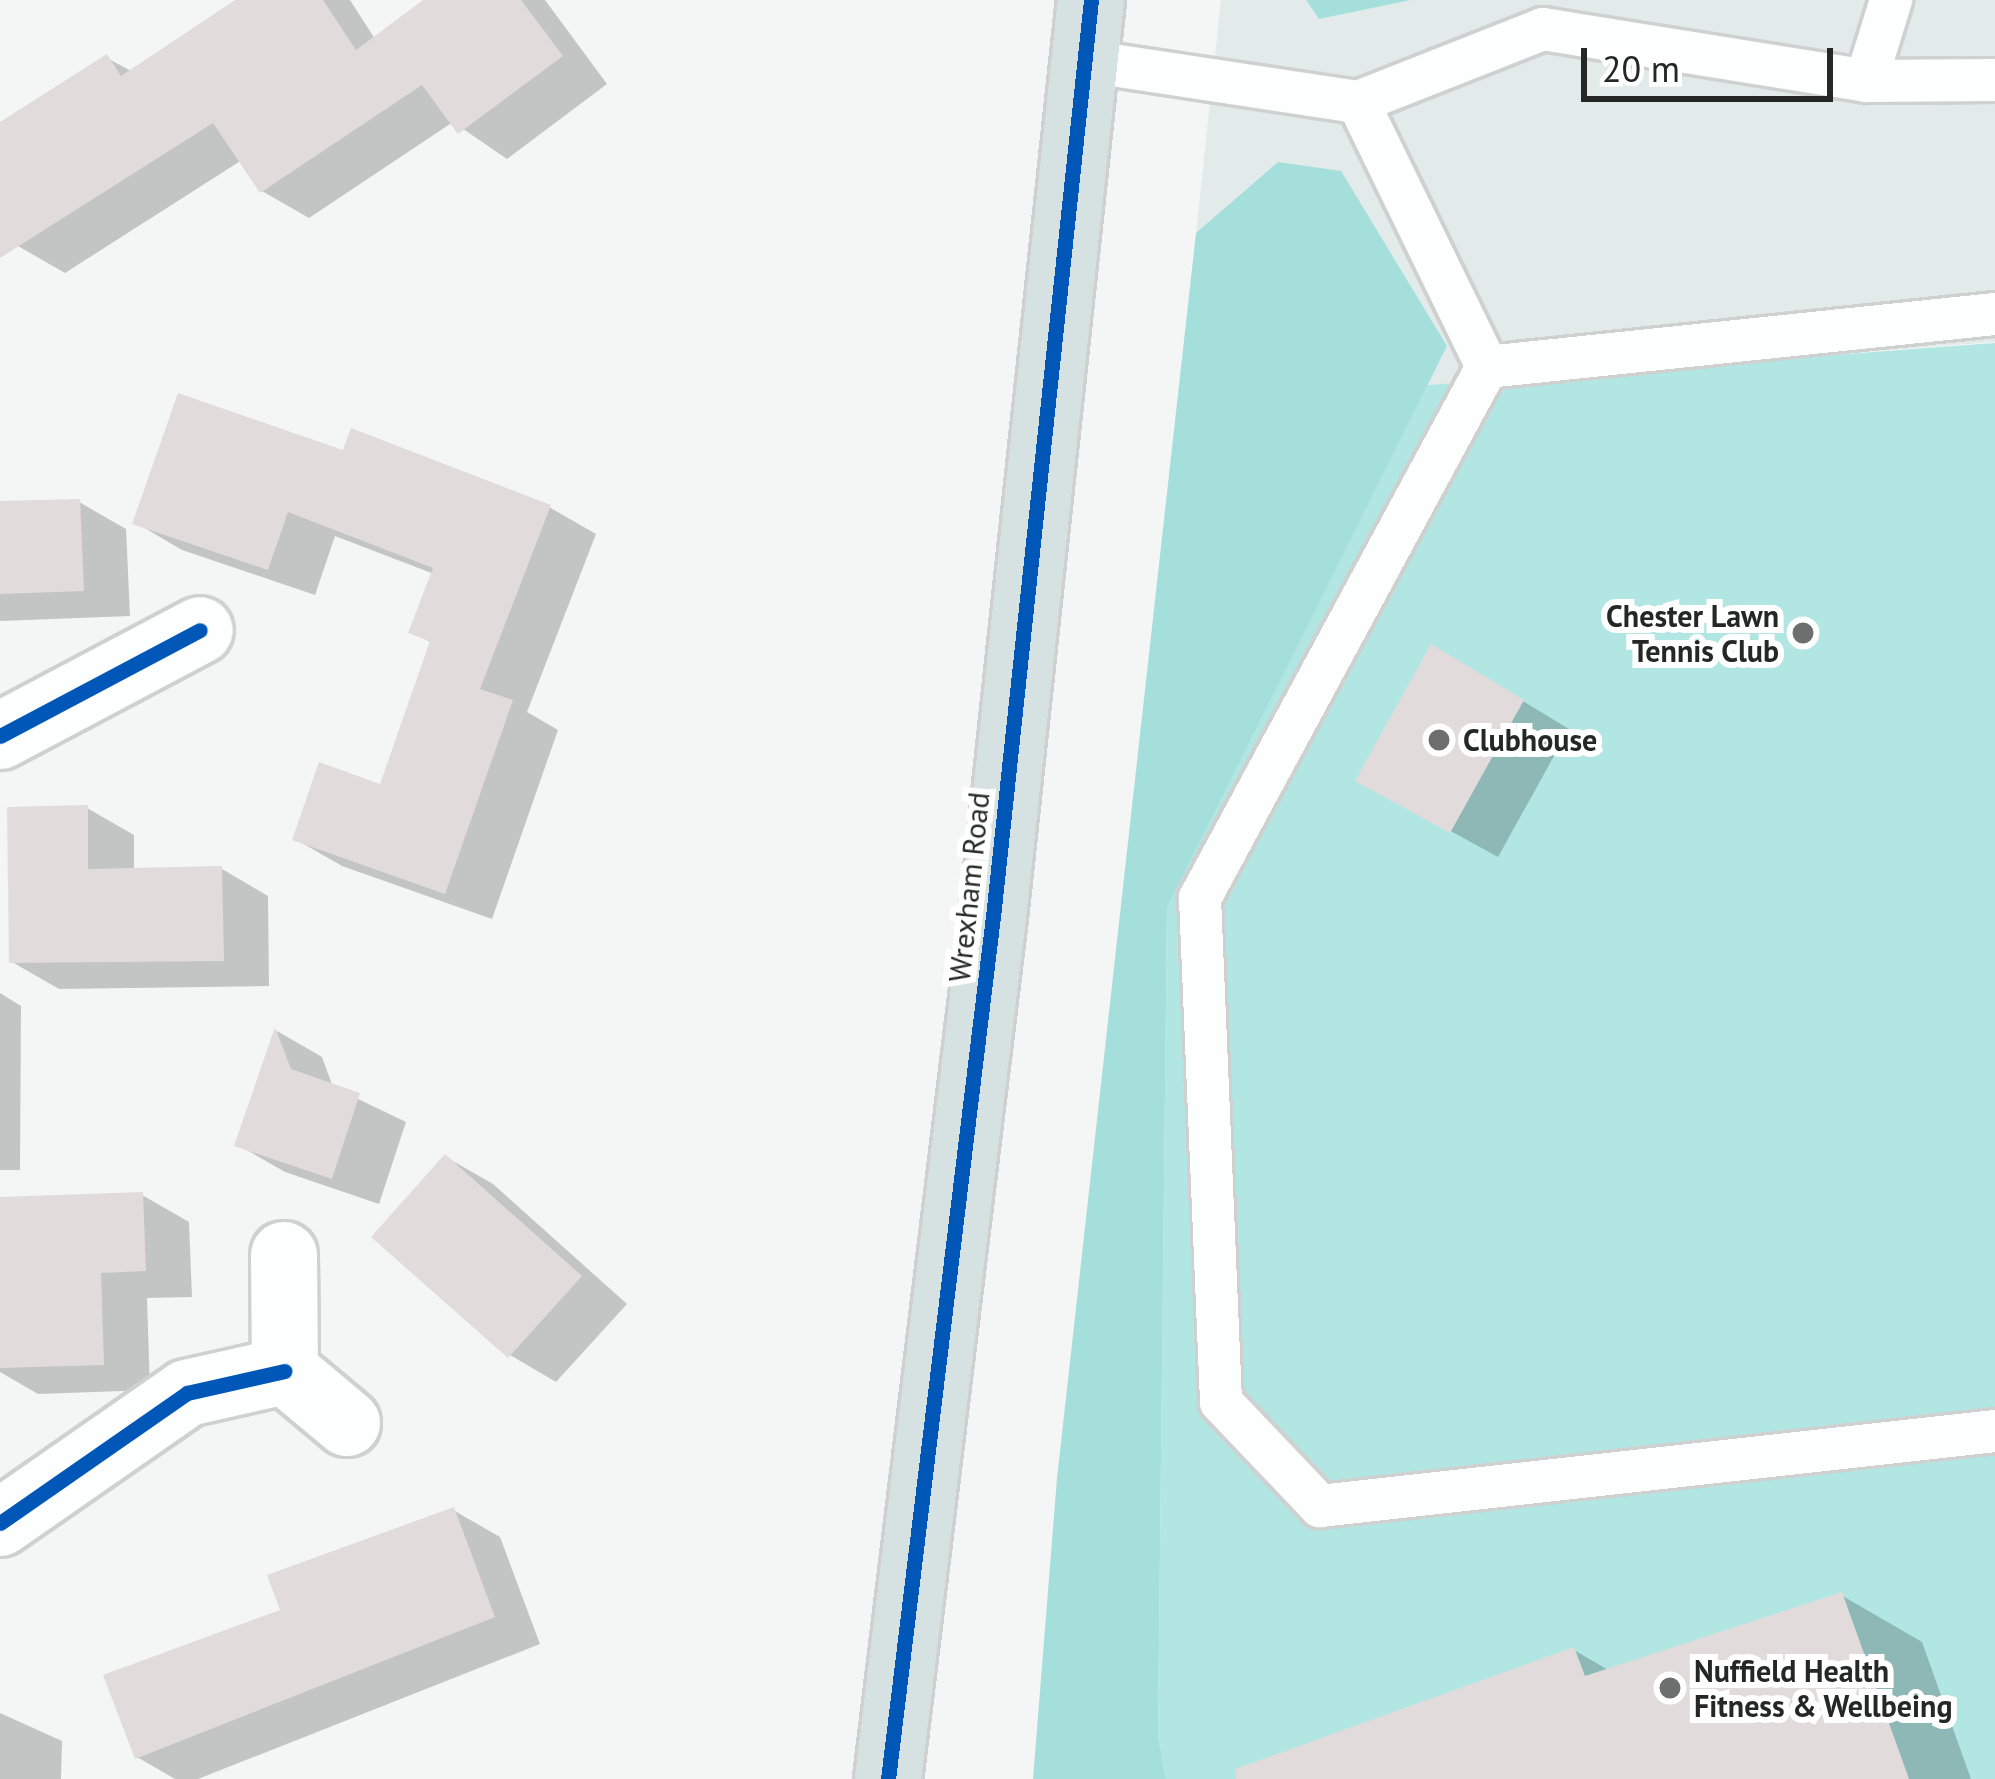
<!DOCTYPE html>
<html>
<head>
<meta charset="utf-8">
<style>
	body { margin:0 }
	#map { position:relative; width:1995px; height:1779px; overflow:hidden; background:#f4f6f6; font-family:"PT Sans",sans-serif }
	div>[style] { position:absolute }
	.built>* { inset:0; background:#e2eaea }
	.green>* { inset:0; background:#b1e6e3 }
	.forest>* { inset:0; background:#a4dfdc }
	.shadow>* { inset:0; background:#0003 }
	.building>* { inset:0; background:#e1dbdc }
	.roads { filter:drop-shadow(3px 0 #cfd1d1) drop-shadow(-3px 0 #cfd1d1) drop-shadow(0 3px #cfd1d1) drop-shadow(0 -3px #cfd1d1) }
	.service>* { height:42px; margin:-21px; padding:0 21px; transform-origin:21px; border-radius:21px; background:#fdfefe }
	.minor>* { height:66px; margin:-33px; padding:0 33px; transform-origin:33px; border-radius:33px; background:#fdfefe }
	.trunk>* { height:66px; margin:-33px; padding:0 33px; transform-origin:33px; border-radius:33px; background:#d6e2e1 }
	.cycleway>* { height:15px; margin:-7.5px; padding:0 7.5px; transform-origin:7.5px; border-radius:7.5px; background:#0057b8 }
	.dots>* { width:33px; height:33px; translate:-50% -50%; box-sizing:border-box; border:6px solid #fff; border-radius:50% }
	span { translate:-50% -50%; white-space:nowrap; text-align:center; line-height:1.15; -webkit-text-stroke:12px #fff; paint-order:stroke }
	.poi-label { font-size:30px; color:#252626; font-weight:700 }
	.right { translate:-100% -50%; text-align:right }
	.left { translate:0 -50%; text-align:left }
	.street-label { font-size:30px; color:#252626 }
	.scale { position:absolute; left:1581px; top:48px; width:252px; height:54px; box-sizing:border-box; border:6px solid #252626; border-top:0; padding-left:15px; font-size:36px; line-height:42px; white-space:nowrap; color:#252626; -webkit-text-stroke:9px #fff; paint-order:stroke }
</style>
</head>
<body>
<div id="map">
	<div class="built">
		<div style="clip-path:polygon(1221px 0,1306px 0,1319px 19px,1411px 0,1995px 0,1995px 342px,1427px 385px,1447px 346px,1196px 233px)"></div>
	</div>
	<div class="green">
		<div style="clip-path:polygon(1995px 343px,1995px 1779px,1166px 1779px,1158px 1735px,1167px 908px,1427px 385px)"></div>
	</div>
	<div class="forest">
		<div style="clip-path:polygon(1306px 0,1411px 0,1319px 19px)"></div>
		<div style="clip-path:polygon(1278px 162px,1341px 171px,1447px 346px,1167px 908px,1158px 1735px,1166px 1779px,1033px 1779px,1057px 1478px,1196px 233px)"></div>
	</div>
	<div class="shadow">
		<div style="clip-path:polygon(241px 0,350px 0,375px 39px,428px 0,545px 0,607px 84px,507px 159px,453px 122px,309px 218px,262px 191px,242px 160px,65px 273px,18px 246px,0 217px,0 125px,107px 58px,133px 72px)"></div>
		<div style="clip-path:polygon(345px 454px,549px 507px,596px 534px,527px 712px,558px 730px,492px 919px,342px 866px,295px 839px,381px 788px,432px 643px,412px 632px,434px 574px,335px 536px,315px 595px,182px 550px,136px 523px)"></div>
		<div style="clip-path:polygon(79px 502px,126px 529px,130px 616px,0 621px,0 504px)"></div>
		<div style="clip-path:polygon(1478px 674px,1569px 729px,1498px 857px,1405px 806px)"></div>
		<div style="clip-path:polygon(87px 808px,134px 835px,134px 871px,222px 869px,268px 896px,269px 986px,59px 989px,12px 962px)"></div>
		<div style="clip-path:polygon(0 993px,21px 1006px,20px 1170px,0 1170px)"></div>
		<div style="clip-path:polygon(277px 1031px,322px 1057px,333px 1087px,406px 1122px,379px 1204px,285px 1172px,238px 1145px)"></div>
		<div style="clip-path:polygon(446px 1157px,493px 1184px,627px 1304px,556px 1382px,510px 1355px)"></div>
		<div style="clip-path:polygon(142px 1195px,189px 1222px,192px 1297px,147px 1298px,150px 1390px,38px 1394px,0 1372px,0 1200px)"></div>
		<div style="clip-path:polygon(453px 1510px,500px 1537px,540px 1644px,198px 1779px,175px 1779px,137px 1757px,284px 1612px)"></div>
		<div style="clip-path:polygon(1841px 1595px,1922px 1642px,1971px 1779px,1302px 1779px,1574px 1650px,1610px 1671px)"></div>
		<div style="clip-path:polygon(0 1713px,62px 1741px,61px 1779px,0 1779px)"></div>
	</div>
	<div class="building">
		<div style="clip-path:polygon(235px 0,323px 0,356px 50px,423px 0,521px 0,563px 56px,458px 134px,422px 85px,260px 193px,213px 123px,0 258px,0 122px,107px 54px,121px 76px)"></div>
		<div style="clip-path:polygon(178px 393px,343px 450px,351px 428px,551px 505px,480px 689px,513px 700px,445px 894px,292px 840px,319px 762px,380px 784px,430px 641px,408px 633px,433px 568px,288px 512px,268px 570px,132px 524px)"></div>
		<div style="clip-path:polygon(80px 499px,84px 591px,0 594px,0 501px)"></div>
		<div style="clip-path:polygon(1431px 644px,1524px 700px,1450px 833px,1355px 781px)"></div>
		<div style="clip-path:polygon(88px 805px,88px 869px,222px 866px,224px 961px,9px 963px,7px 807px)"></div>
		<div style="clip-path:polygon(275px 1027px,291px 1069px,360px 1093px,332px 1179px,234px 1146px)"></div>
		<div style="clip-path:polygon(445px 1154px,582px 1276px,508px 1358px,371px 1237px)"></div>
		<div style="clip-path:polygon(143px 1192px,146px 1271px,101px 1273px,104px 1365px,0 1368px,0 1197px)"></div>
		<div style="clip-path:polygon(454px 1507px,495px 1617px,135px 1759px,103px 1675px,280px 1610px,267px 1575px)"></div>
		<div style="clip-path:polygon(1842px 1592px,1909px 1779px,1236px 1779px,1235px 1769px,1574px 1647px,1585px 1676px)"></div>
	</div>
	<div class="roads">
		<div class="service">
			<div style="left:1086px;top:61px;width:275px;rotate:8.6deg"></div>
			<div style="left:1358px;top:102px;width:199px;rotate:-21.5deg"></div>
			<div style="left:1543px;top:29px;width:327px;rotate:9.1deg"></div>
			<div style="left:1866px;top:81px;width:129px;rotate:-0.4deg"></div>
			<div style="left:1866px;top:81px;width:85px;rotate:-72.8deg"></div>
			<div style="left:1358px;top:102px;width:295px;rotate:64deg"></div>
			<div style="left:1487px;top:367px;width:604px;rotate:118.39deg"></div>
			<div style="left:1200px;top:898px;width:504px;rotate:87.61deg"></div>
			<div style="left:1221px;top:1402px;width:144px;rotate:46.4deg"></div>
			<div style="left:1320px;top:1506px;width:679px;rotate:-6.34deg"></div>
			<div style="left:1487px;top:367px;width:511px;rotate:-5.96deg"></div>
		</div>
		<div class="minor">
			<div style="left:0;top:736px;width:226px;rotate:-27.9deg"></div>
			<div style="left:284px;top:1255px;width:116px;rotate:89.5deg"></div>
			<div style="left:285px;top:1371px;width:81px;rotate:40deg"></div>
			<div style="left:0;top:1523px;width:228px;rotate:-34.8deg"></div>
			<div style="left:187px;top:1393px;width:100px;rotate:-12.7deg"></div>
		</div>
		<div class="trunk">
			<div style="left:888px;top:1779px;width:868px;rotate:-83.06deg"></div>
			<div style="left:993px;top:917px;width:922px;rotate:-83.9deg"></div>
		</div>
	</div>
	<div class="cycleway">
		<div style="left:0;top:736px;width:226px;rotate:-27.9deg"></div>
		<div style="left:0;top:1523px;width:228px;rotate:-34.8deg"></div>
		<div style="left:187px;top:1393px;width:100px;rotate:-12.7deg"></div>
		<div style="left:888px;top:1779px;width:868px;rotate:-83.06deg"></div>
		<div style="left:993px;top:917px;width:922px;rotate:-83.9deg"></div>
	</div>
	<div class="dots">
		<div style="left:1803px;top:633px;background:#6d6f6f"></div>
		<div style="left:1439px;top:740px;background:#6d6f6f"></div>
		<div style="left:1670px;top:1688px;background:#6d6f6f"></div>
	</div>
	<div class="poi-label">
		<span class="right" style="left:1779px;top:633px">Chester Lawn<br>Tennis Club</span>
		<span class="left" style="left:1463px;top:740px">Clubhouse</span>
		<span class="left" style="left:1694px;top:1688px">Nuffield Health<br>Fitness &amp; Wellbeing</span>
	</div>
	<div class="street-label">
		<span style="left:969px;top:887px;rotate:-84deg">Wrexham Road</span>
	</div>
	<div class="scale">20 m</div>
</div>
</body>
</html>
